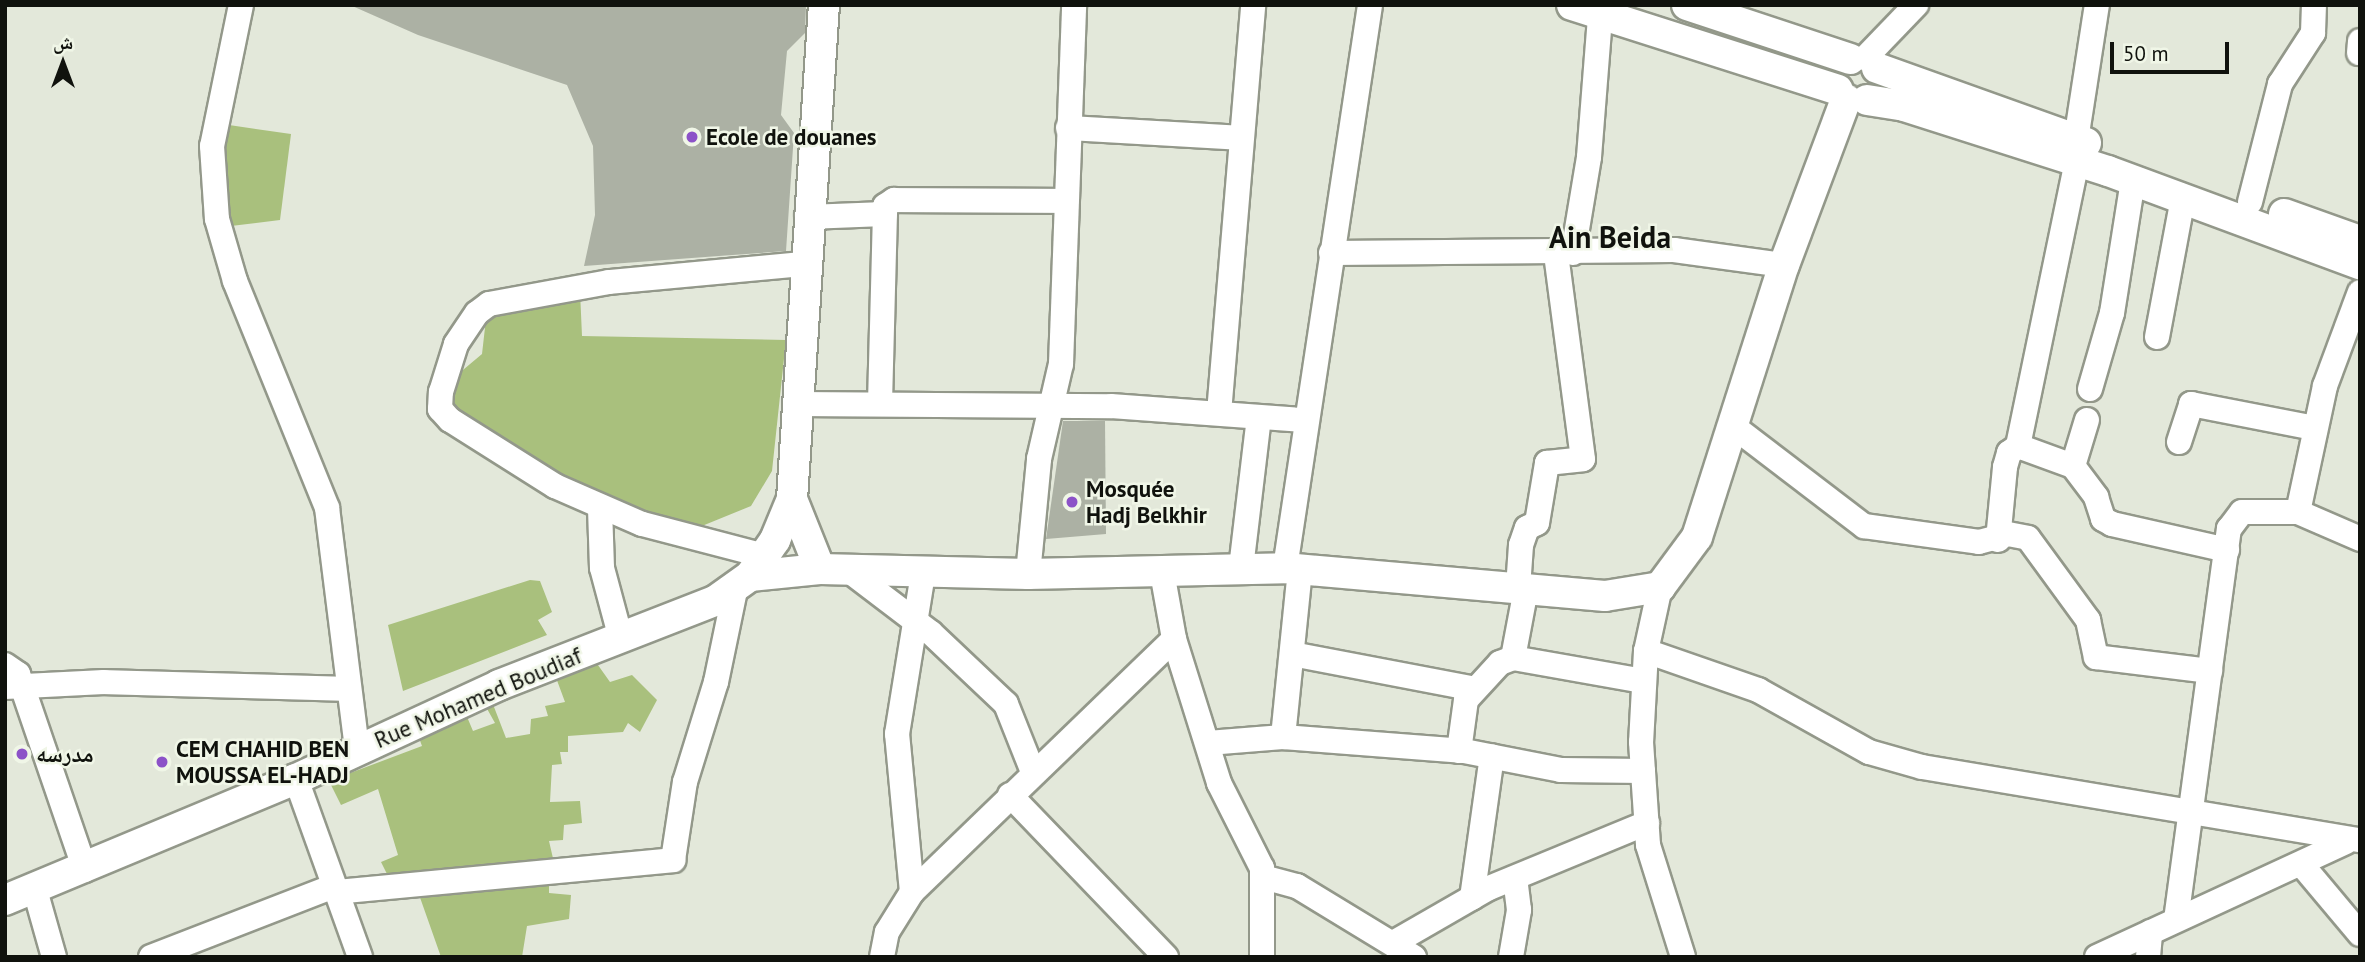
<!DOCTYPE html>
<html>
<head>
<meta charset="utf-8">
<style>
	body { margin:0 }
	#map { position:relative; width:2365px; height:962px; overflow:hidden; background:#e3e8da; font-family:"PT Sans","Noto Naskh Arabic",sans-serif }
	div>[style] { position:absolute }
	.green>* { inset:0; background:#a9c07d }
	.building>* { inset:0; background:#acb1a4 }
	.roads { filter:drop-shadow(2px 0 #93988a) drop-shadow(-2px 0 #93988a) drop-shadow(0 2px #93988a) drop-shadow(0 -2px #93988a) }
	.minor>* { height:24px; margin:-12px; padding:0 12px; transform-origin:12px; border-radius:12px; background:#fff }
	.major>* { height:30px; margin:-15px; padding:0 15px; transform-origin:15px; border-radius:15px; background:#fff }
	.dots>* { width:19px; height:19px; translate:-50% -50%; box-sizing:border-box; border:4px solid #f0f6e7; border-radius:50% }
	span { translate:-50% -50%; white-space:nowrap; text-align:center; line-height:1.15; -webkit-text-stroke:5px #f0f6e7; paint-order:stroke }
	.poi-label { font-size:23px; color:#10120d; font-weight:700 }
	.left { translate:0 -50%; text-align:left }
	.street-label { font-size:23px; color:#10120d }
	.district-label { font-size:30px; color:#10120d; font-weight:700 }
	.frame { position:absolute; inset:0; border:7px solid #10120d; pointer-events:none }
	.north { position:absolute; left:28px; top:28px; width:70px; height:70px; -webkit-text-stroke:5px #f0f6e7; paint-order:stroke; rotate:0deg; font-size:19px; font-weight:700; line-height:28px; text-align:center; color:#10120d }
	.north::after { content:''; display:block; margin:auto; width:24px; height:32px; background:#10120d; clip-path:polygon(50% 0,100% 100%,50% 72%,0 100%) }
	.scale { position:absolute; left:2110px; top:42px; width:119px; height:32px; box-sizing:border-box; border:4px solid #10120d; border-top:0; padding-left:9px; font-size:21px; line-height:24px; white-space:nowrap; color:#10120d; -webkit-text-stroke:5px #f0f6e7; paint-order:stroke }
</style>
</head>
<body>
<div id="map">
	<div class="green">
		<div style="clip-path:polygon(229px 125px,291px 134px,280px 220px,231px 226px,223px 199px,224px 127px)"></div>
		<div style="clip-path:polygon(580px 291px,582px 336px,786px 340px,772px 471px,751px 506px,697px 528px,608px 508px,450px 414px,451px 380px,482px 354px,487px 310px)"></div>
		<div style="clip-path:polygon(530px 580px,540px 581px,552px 612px,538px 620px,547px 635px,403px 691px,388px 625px)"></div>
		<div style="clip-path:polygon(593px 658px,610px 682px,632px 675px,657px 700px,640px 732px,628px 723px,623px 732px,568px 736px,568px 752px,560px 752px,562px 764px,552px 765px,550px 802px,580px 801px,582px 823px,564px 825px,563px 840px,549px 841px,555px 867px,392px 884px,381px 862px,398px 855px,378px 789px,341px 805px,329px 781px,422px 746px,414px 724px,462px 705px,473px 731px,495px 723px,481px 698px,489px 694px,506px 738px,530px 734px,531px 719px,548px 716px,545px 706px,565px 702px,555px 675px)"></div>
		<div style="clip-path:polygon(549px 884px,549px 893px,571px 895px,569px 919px,527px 926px,522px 957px,441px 957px,417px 889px)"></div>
	</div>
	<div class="building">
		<div style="clip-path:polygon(350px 5px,806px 5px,805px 33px,787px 51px,781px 115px,794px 133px,786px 251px,584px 266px,595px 215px,593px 146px,567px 85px,418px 35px)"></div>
		<div style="clip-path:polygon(1063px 421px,1105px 421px,1106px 534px,1046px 539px)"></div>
	</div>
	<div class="roads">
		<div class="minor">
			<div style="left:241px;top:5px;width:144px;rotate:101.6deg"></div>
			<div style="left:212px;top:146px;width:73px;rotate:86.1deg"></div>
			<div style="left:217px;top:219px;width:65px;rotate:73.8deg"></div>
			<div style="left:235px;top:281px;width:245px;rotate:67.9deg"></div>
			<div style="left:327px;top:508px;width:242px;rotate:82.9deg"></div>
			<div style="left:2359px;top:53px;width:12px;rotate:-85deg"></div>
			<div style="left:1865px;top:58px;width:74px;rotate:-46.1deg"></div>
			<div style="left:1068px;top:128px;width:172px;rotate:3.3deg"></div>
			<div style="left:2076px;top:140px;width:137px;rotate:-81.2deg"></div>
			<div style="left:2077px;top:161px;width:291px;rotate:101.7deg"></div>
			<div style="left:2018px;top:446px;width:59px;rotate:20deg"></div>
			<div style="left:2073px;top:466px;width:39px;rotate:53deg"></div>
			<div style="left:2096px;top:497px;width:23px;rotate:72deg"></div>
			<div style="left:2103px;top:519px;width:10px;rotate:29deg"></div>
			<div style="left:2112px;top:524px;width:118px;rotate:12.7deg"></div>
			<div style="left:2250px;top:202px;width:122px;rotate:-75.7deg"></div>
			<div style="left:2280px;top:84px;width:61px;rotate:-57.1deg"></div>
			<div style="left:2313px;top:33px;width:28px;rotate:-88deg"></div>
			<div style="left:807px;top:217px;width:78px;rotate:-2.2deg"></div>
			<div style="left:1331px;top:253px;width:343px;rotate:-0.5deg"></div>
			<div style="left:1674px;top:250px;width:111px;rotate:7.8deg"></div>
			<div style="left:1573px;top:253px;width:97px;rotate:-80.5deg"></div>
			<div style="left:1589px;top:157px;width:141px;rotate:-85.5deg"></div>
			<div style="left:2157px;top:337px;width:141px;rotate:-79.4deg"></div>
			<div style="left:2090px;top:389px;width:79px;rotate:-73.9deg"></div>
			<div style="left:2112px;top:313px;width:135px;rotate:-81deg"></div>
			<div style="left:880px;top:403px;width:197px;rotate:-88.5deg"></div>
			<div style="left:885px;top:206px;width:11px;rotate:-34deg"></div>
			<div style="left:894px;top:200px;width:172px;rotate:0.3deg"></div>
			<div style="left:797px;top:404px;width:314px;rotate:0.4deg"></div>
			<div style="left:1111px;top:406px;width:193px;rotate:4.2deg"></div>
			<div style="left:1219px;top:413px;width:409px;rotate:-85.2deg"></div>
			<div style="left:1733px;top:426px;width:165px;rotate:37.4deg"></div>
			<div style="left:1864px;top:526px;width:116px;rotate:7.9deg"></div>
			<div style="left:1979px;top:542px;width:30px;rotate:-15deg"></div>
			<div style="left:2008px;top:534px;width:20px;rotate:11deg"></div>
			<div style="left:2028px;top:538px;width:102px;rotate:53.8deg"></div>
			<div style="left:2088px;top:620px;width:38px;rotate:78deg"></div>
			<div style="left:2096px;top:657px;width:115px;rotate:7deg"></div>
			<div style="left:2179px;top:442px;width:40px;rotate:-72deg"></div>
			<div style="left:2191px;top:404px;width:125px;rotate:11deg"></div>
			<div style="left:2073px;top:466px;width:48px;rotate:-73.1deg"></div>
			<div style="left:600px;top:508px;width:60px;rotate:88.1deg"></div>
			<div style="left:602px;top:568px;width:73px;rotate:75deg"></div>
			<div style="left:2298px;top:512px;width:68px;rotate:23.5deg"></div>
			<div style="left:1998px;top:540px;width:73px;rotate:-84.5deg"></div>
			<div style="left:2005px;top:467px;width:15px;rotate:-74deg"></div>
			<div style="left:2009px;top:453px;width:11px;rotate:-38deg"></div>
			<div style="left:765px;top:556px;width:127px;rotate:-165.4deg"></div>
			<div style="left:642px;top:524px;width:95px;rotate:-156.4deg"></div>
			<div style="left:555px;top:486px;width:124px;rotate:-147.8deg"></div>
			<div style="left:450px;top:420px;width:15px;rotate:-132deg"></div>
			<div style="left:440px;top:409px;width:17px;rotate:-87deg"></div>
			<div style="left:441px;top:392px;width:50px;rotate:-72.6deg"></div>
			<div style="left:456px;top:344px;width:37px;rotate:-56deg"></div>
			<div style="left:477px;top:313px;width:15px;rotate:-37deg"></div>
			<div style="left:489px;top:304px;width:122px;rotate:-10.4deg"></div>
			<div style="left:609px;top:282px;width:196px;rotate:-5.3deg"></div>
			<div style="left:1241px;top:568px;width:151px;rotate:-83.2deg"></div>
			<div style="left:1285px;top:568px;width:569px;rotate:-81.41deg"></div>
			<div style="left:848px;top:570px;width:104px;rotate:37.2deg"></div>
			<div style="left:931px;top:633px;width:103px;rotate:43.4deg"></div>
			<div style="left:1006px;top:704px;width:73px;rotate:68.3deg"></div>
			<div style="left:1162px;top:572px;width:68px;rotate:79.8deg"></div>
			<div style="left:1174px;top:639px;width:151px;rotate:72.6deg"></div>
			<div style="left:1219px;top:783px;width:95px;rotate:63.2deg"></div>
			<div style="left:1262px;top:868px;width:89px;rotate:90deg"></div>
			<div style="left:1028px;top:574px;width:116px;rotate:-84.5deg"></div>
			<div style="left:1039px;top:459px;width:98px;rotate:-77deg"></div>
			<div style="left:1061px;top:364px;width:359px;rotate:-87.9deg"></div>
			<div style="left:1660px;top:587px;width:66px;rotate:102.3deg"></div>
			<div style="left:1646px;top:651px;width:91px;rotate:93.1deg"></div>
			<div style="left:1641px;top:742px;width:103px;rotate:86.1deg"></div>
			<div style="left:1648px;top:845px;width:117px;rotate:72.6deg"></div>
			<div style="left:1518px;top:588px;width:43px;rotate:-86deg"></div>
			<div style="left:1521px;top:545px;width:18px;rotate:-71deg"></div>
			<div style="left:1527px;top:528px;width:11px;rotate:-27deg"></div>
			<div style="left:1537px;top:523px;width:61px;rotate:-80.5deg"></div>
			<div style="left:1547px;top:463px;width:36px;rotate:-6deg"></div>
			<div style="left:1583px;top:459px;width:208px;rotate:-97.5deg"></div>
			<div style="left:1526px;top:589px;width:70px;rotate:100.7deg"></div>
			<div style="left:1513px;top:658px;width:133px;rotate:10deg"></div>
			<div style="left:1646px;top:651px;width:119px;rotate:19.2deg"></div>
			<div style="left:1758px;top:690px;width:127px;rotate:29.2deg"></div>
			<div style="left:1869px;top:752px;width:55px;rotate:15.8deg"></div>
			<div style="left:1922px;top:767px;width:444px;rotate:9.5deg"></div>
			<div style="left:1292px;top:654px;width:186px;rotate:10.8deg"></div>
			<div style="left:5px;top:665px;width:16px;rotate:35deg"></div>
			<div style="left:18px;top:674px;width:207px;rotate:71.1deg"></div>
			<div style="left:5px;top:687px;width:99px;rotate:-2.9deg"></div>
			<div style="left:104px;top:682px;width:244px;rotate:1.6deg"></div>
			<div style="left:1283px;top:737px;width:182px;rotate:4.4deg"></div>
			<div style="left:1464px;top:751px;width:99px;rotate:11.1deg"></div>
			<div style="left:1561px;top:770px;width:82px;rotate:0.7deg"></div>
			<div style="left:1208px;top:743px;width:75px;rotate:-4.6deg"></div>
			<div style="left:1283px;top:737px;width:169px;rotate:-84.2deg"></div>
			<div style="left:1459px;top:751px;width:51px;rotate:-82.2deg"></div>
			<div style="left:1466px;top:700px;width:50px;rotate:-47.4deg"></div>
			<div style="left:1500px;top:663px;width:14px;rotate:-21deg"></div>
			<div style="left:296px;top:779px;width:189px;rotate:70.2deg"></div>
			<div style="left:1010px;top:795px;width:225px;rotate:46.1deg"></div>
			<div style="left:2302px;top:865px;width:90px;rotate:50deg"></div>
			<div style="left:1263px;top:877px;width:35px;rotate:15deg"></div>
			<div style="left:1297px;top:886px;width:137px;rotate:31.3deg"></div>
			<div style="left:35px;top:890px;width:70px;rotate:74.2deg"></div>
			<div style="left:336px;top:892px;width:339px;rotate:-5.4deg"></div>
			<div style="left:673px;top:860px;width:79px;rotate:-81.3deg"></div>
			<div style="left:685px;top:782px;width:105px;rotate:-72.8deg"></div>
			<div style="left:716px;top:682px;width:94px;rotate:-78.3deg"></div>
			<div style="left:912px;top:892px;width:159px;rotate:-95.4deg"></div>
			<div style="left:897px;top:734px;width:163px;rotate:-80.8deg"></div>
			<div style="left:1472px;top:898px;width:143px;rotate:-82deg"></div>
			<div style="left:2176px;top:920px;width:395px;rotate:-82.3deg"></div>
			<div style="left:2229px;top:529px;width:21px;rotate:-53deg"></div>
			<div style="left:2242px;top:512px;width:56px"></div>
			<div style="left:2298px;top:512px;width:129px;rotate:-77.9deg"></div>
			<div style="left:2325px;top:386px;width:100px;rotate:-69.6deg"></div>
			<div style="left:1395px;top:942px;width:108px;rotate:-29.9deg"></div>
			<div style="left:1489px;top:888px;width:171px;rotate:-22.4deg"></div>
			<div style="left:151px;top:957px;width:196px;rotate:-21.2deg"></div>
			<div style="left:882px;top:957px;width:25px;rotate:-79deg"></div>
			<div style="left:887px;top:932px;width:47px;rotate:-58deg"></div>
			<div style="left:912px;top:892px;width:364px;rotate:-44deg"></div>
			<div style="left:1511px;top:957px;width:48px;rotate:-80.3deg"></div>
			<div style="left:1519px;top:910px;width:32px;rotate:-97deg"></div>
			<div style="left:2097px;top:957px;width:274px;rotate:-24.8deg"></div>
			<div style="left:2148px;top:957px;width:25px;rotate:-85deg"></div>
		</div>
		<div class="major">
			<div style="left:1572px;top:5px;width:279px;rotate:17.7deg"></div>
			<div style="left:1687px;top:5px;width:172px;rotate:18.3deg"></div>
			<div style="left:1877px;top:68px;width:222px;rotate:19.7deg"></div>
			<div style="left:1867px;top:100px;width:37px;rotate:9deg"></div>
			<div style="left:1904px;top:106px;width:214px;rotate:17.7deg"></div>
			<div style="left:2108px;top:171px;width:269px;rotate:20.3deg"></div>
			<div style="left:2284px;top:214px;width:81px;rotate:19.6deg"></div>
			<div style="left:792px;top:499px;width:75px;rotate:68.2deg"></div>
			<div style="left:750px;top:576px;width:70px;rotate:-5.7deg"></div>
			<div style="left:820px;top:569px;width:208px;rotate:1.4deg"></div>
			<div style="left:1028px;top:574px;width:257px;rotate:-1.3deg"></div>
			<div style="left:1285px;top:568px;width:321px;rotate:5deg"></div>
			<div style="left:1605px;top:596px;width:56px;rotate:-9.3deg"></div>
			<div style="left:1660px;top:587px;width:62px;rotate:-53.5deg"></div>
			<div style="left:1697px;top:537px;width:286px;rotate:-72.3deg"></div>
			<div style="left:1784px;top:265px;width:177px;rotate:-69.5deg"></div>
			<div style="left:5px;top:900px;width:315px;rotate:-22.6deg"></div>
			<div style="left:296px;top:779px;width:224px;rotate:-24.8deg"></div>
			<div style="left:499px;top:685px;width:232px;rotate:-21.3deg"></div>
			<div style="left:715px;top:601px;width:43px;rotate:-35.5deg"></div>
			<div style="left:750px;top:576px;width:44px;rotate:-55.2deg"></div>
			<div style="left:775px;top:540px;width:44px;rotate:-67.5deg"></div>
			<div style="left:792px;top:499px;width:495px;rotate:-86.3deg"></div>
		</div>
	</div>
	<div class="dots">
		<div style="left:692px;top:137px;background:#8c52c8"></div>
		<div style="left:1072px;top:502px;background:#8c52c8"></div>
		<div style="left:22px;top:754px;background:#8c52c8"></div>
		<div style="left:162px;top:762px;background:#8c52c8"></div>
	</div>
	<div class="poi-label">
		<span class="left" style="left:706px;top:137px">Ecole de douanes</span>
		<span class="left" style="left:1086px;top:502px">Mosquée<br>Hadj Belkhir</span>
		<span class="left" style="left:176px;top:762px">CEM CHAHID BEN<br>MOUSSA EL-HADJ</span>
		<span class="left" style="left:36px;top:754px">مدرسه</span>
	</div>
	<div class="street-label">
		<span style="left:478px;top:698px;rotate:-23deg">Rue Mohamed Boudiaf</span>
	</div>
	<div class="district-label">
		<span style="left:1610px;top:237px">Ain Beida</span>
	</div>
	<div class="frame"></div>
	<div class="north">ش</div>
	<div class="scale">50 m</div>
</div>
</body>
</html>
